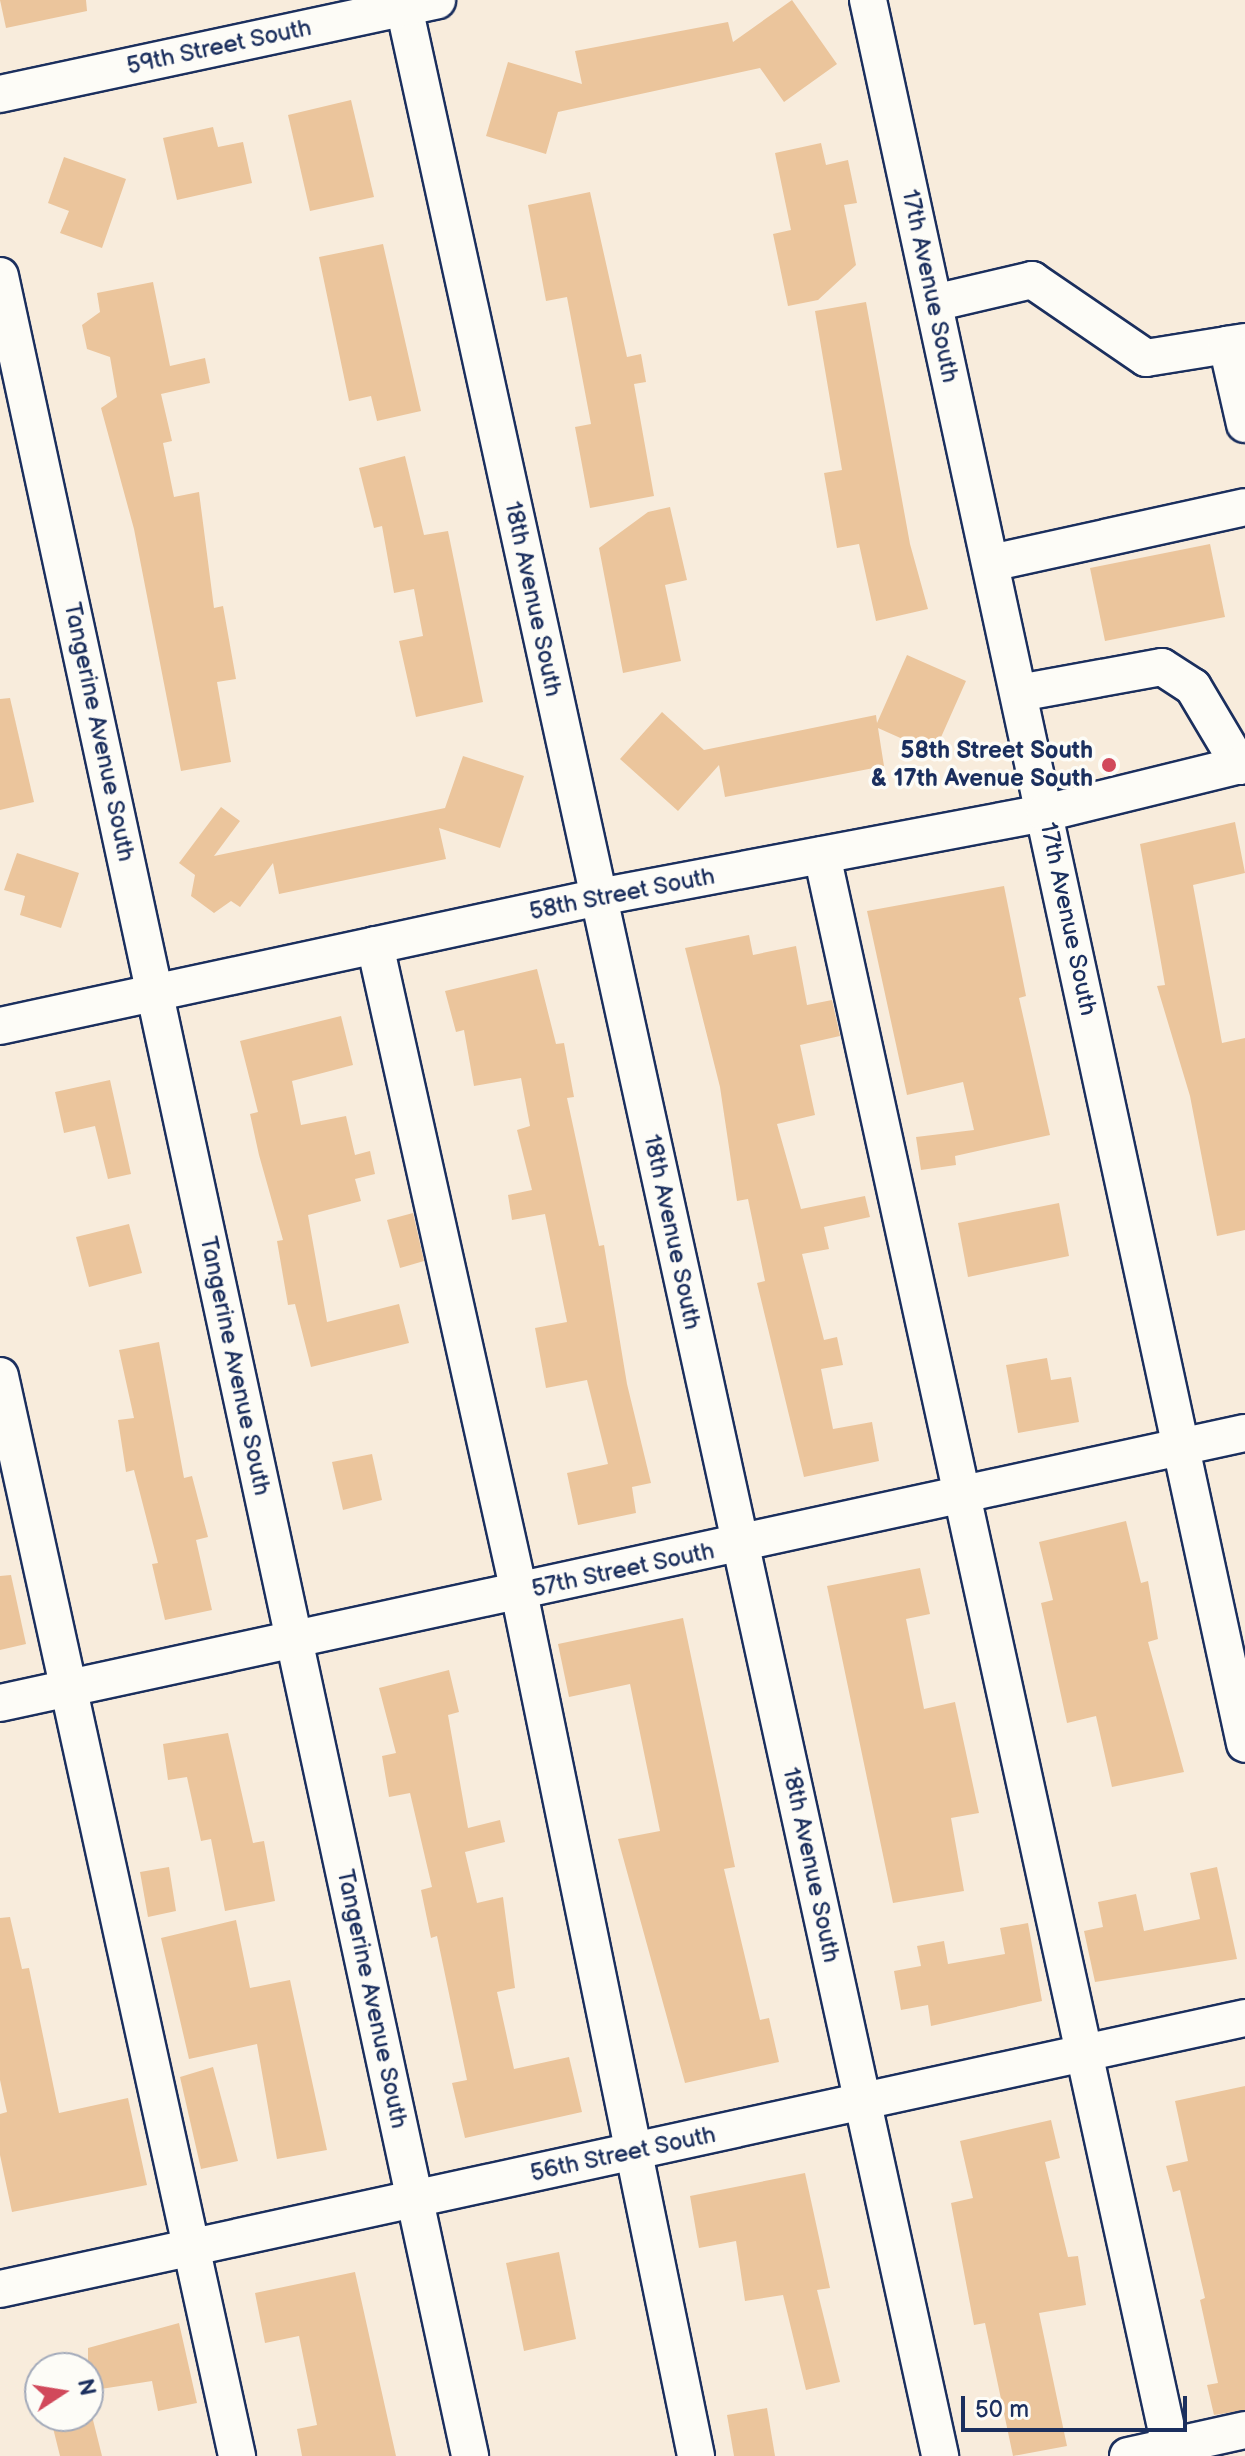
<!DOCTYPE html>
<html>
<head>
<meta charset="utf-8">
<style>
	body { margin:0 }
	#map { position:relative; width:1245px; height:2456px; overflow:hidden; background:#f8ecdc; font-family:"Balsamiq Sans",sans-serif }
	div>[style] { position:absolute }
	.building>* { inset:0; background:#ebc59c }
	.roads { filter:drop-shadow(2px 0 #1b2f5e) drop-shadow(-2px 0 #1b2f5e) drop-shadow(0 2px #1b2f5e) drop-shadow(0 -2px #1b2f5e) }
	.minor>* { height:36px; margin:-18px; padding:0 18px; transform-origin:18px; border-radius:18px; background:#fdfcf7 }
	.dots>* { width:22px; height:22px; translate:-50% -50%; box-sizing:border-box; border:4px solid #fdfcf7; border-radius:50% }
	span { translate:-50% -50%; white-space:nowrap; text-align:center; line-height:1.15; -webkit-text-stroke:7px #fdfcf7; paint-order:stroke }
	.street-label { font-size:24px; color:#1b2f5e }
	.poi-label { font-size:24px; color:#1b2f5e; font-weight:700 }
	.right { translate:-100% -50%; text-align:right }
	.north { position:absolute; left:24px; top:2352px; width:80px; height:80px; box-sizing:border-box; background:#fdfcf7; border:2px solid #a3aaba; border-radius:50%; rotate:78deg; font-size:22px; font-weight:700; line-height:32px; text-align:center; color:#1b2f5e }
	.north::after { content:''; display:block; margin:auto; width:28px; height:36px; background:#d1495b; clip-path:polygon(50% 0,100% 100%,50% 72%,0 100%) }
	.scale { position:absolute; left:961px; top:2396px; width:226px; height:36px; box-sizing:border-box; border:4px solid #1b2f5e; border-top:0; padding-left:10px; font-size:24px; line-height:28px; white-space:nowrap; color:#1b2f5e; -webkit-text-stroke:6px #fdfcf7; paint-order:stroke }
</style>
</head>
<body>
<div id="map">
	<div class="building">
		<div style="clip-path:polygon(0 0,86px 0,87px 11px,6px 28px)"></div>
		<div style="clip-path:polygon(792px 0,837px 64px,784px 102px,760px 68px,558px 112px,546px 154px,486px 136px,508px 62px,582px 84px,575px 51px,728px 22px,733px 42px)"></div>
		<div style="clip-path:polygon(351px 100px,374px 197px,310px 211px,288px 115px)"></div>
		<div style="clip-path:polygon(213px 127px,218px 147px,243px 142px,252px 183px,177px 200px,163px 138px)"></div>
		<div style="clip-path:polygon(821px 143px,826px 165px,848px 160px,857px 203px,844px 205px,856px 265px,818px 300px,788px 306px,773px 234px,791px 230px,775px 153px)"></div>
		<div style="clip-path:polygon(64px 157px,126px 179px,102px 248px,60px 233px,69px 211px,48px 203px)"></div>
		<div style="clip-path:polygon(590px 192px,627px 357px,641px 354px,646px 382px,634px 384px,654px 496px,590px 508px,575px 427px,591px 424px,567px 297px,546px 301px,528px 205px)"></div>
		<div style="clip-path:polygon(383px 244px,421px 411px,377px 421px,371px 396px,349px 401px,319px 257px)"></div>
		<div style="clip-path:polygon(153px 282px,170px 366px,205px 358px,210px 383px,161px 394px,172px 441px,163px 443px,174px 497px,199px 492px,214px 608px,223px 606px,236px 679px,217px 682px,231px 762px,181px 771px,134px 529px,101px 408px,117px 397px,110px 357px,87px 349px,82px 325px,100px 312px,97px 293px)"></div>
		<div style="clip-path:polygon(866px 302px,910px 544px,928px 609px,876px 621px,859px 544px,837px 548px,824px 473px,842px 470px,815px 311px)"></div>
		<div style="clip-path:polygon(405px 456px,424px 535px,448px 531px,483px 702px,416px 717px,399px 641px,423px 636px,414px 589px,394px 593px,382px 526px,374px 528px,359px 468px)"></div>
		<div style="clip-path:polygon(670px 507px,687px 580px,665px 585px,681px 661px,623px 673px,599px 548px,648px 512px)"></div>
		<div style="clip-path:polygon(1210px 544px,1225px 617px,1105px 641px,1090px 568px)"></div>
		<div style="clip-path:polygon(907px 655px,966px 681px,934px 753px,878px 728px,884px 766px,725px 797px,719px 765px,678px 811px,620px 759px,662px 712px,704px 750px,876px 715px,877px 723px)"></div>
		<div style="clip-path:polygon(10px 698px,34px 802px,0 810px,0 699px)"></div>
		<div style="clip-path:polygon(463px 756px,524px 776px,500px 848px,439px 828px,446px 859px,279px 894px,273px 863px,240px 907px,231px 901px,214px 913px,191px 896px,195px 875px,179px 863px,221px 807px,240px 821px,214px 856px,445px 808px)"></div>
		<div style="clip-path:polygon(1235px 822px,1245px 873px,1193px 885px,1222px 1043px,1245px 1038px,1245px 1230px,1217px 1236px,1190px 1096px,1157px 986px,1165px 985px,1140px 844px)"></div>
		<div style="clip-path:polygon(17px 853px,79px 873px,61px 928px,20px 915px,25px 896px,4px 890px)"></div>
		<div style="clip-path:polygon(1004px 886px,1026px 996px,1019px 998px,1050px 1135px,955px 1156px,956px 1165px,921px 1170px,916px 1137px,974px 1130px,963px 1082px,907px 1095px,867px 911px)"></div>
		<div style="clip-path:polygon(749px 935px,753px 955px,796px 946px,807px 1005px,832px 1000px,840px 1036px,800px 1045px,815px 1115px,777px 1124px,801px 1209px,865px 1196px,870px 1217px,824px 1227px,829px 1249px,802px 1254px,824px 1340px,837px 1337px,843px 1365px,821px 1369px,833px 1429px,872px 1422px,879px 1461px,804px 1477px,757px 1283px,765px 1281px,748px 1199px,737px 1201px,720px 1087px,685px 948px)"></div>
		<div style="clip-path:polygon(537px 969px,556px 1044px,564px 1043px,574px 1097px,567px 1098px,599px 1246px,604px 1245px,627px 1384px,651px 1483px,632px 1487px,636px 1513px,578px 1525px,567px 1473px,608px 1464px,587px 1380px,546px 1388px,535px 1328px,567px 1322px,545px 1214px,512px 1220px,508px 1195px,532px 1190px,517px 1130px,530px 1126px,521px 1078px,474px 1086px,464px 1030px,456px 1032px,445px 991px)"></div>
		<div style="clip-path:polygon(341px 1016px,353px 1065px,292px 1081px,301px 1125px,346px 1116px,355px 1155px,370px 1151px,375px 1174px,355px 1179px,361px 1201px,308px 1215px,327px 1322px,399px 1304px,409px 1343px,311px 1367px,295px 1304px,288px 1305px,277px 1241px,283px 1240px,259px 1155px,250px 1114px,258px 1112px,240px 1041px)"></div>
		<div style="clip-path:polygon(110px 1080px,131px 1174px,108px 1179px,95px 1126px,64px 1133px,55px 1092px)"></div>
		<div style="clip-path:polygon(1059px 1203px,1069px 1256px,968px 1277px,958px 1223px)"></div>
		<div style="clip-path:polygon(413px 1213px,424px 1261px,400px 1268px,387px 1220px)"></div>
		<div style="clip-path:polygon(129px 1224px,142px 1273px,89px 1287px,76px 1237px)"></div>
		<div style="clip-path:polygon(159px 1342px,184px 1478px,192px 1476px,208px 1537px,196px 1540px,212px 1610px,165px 1620px,152px 1564px,158px 1563px,134px 1470px,126px 1472px,118px 1420px,134px 1418px,119px 1350px)"></div>
		<div style="clip-path:polygon(1047px 1358px,1051px 1380px,1071px 1377px,1079px 1422px,1018px 1433px,1006px 1365px)"></div>
		<div style="clip-path:polygon(372px 1454px,382px 1500px,343px 1510px,332px 1462px)"></div>
		<div style="clip-path:polygon(1126px 1521px,1141px 1583px,1148px 1581px,1158px 1639px,1148px 1642px,1184px 1772px,1112px 1787px,1096px 1716px,1067px 1723px,1041px 1603px,1053px 1600px,1039px 1542px)"></div>
		<div style="clip-path:polygon(920px 1568px,930px 1614px,906px 1619px,924px 1709px,955px 1702px,979px 1813px,951px 1818px,964px 1891px,893px 1903px,827px 1586px)"></div>
		<div style="clip-path:polygon(11px 1575px,26px 1644px,0 1650px,0 1576px)"></div>
		<div style="clip-path:polygon(683px 1618px,735px 1867px,724px 1869px,760px 2020px,769px 2018px,779px 2062px,685px 2083px,618px 1839px,660px 1831px,630px 1684px,569px 1697px,558px 1644px)"></div>
		<div style="clip-path:polygon(449px 1670px,459px 1712px,448px 1715px,468px 1828px,500px 1820px,505px 1842px,465px 1852px,477px 1903px,503px 1897px,515px 1988px,497px 1992px,514px 2069px,569px 2057px,582px 2112px,465px 2138px,452px 2083px,467px 2080px,437px 1936px,431px 1938px,421px 1890px,432px 1887px,410px 1793px,389px 1797px,382px 1756px,396px 1753px,379px 1688px)"></div>
		<div style="clip-path:polygon(228px 1733px,253px 1843px,264px 1841px,275px 1901px,225px 1911px,211px 1839px,201px 1841px,187px 1777px,168px 1780px,163px 1744px)"></div>
		<div style="clip-path:polygon(169px 1867px,176px 1911px,148px 1917px,140px 1872px)"></div>
		<div style="clip-path:polygon(1217px 1867px,1237px 1959px,1095px 1982px,1084px 1931px,1103px 1927px,1098px 1902px,1136px 1894px,1144px 1931px,1200px 1919px,1190px 1873px)"></div>
		<div style="clip-path:polygon(10px 1917px,22px 1969px,29px 1968px,59px 2113px,128px 2098px,147px 2185px,12px 2212px,0 2155px,0 2114px,7px 2112px,0 2080px,0 1918px)"></div>
		<div style="clip-path:polygon(236px 1920px,250px 1988px,290px 1980px,327px 2150px,277px 2159px,257px 2044px,189px 2059px,161px 1938px)"></div>
		<div style="clip-path:polygon(1028px 1923px,1042px 2001px,931px 2026px,928px 2005px,901px 2010px,894px 1971px,921px 1966px,917px 1946px,944px 1941px,948px 1964px,1005px 1954px,1000px 1928px)"></div>
		<div style="clip-path:polygon(213px 2067px,238px 2161px,201px 2169px,180px 2077px)"></div>
		<div style="clip-path:polygon(1245px 2086px,1245px 2410px,1214px 2415px,1207px 2385px,1218px 2383px,1200px 2300px,1205px 2298px,1180px 2190px,1173px 2192px,1166px 2166px,1188px 2161px,1175px 2101px)"></div>
		<div style="clip-path:polygon(1051px 2120px,1060px 2158px,1045px 2162px,1068px 2257px,1078px 2256px,1086px 2305px,1039px 2313px,1067px 2446px,1013px 2456px,985px 2323px,974px 2325px,951px 2203px,973px 2198px,960px 2141px)"></div>
		<div style="clip-path:polygon(805px 2173px,830px 2288px,817px 2290px,840px 2382px,806px 2390px,783px 2295px,745px 2301px,736px 2241px,699px 2248px,690px 2196px)"></div>
		<div style="clip-path:polygon(559px 2252px,576px 2339px,524px 2351px,506px 2263px)"></div>
		<div style="clip-path:polygon(355px 2272px,396px 2456px,302px 2456px,297px 2429px,317px 2425px,299px 2336px,265px 2343px,255px 2293px)"></div>
		<div style="clip-path:polygon(179px 2323px,197px 2403px,158px 2411px,152px 2381px,88px 2391px,88px 2348px)"></div>
		<div style="clip-path:polygon(767px 2408px,775px 2456px,734px 2456px,727px 2415px)"></div>
		<div style="clip-path:polygon(50px 2416px,92px 2416px,102px 2456px,60px 2456px)"></div>
	</div>
	<div class="roads">
		<div class="minor">
			<div style="left:868px;top:0;width:1784px;rotate:77.8deg"></div>
			<div style="left:404px;top:7px;width:2507px;rotate:77.65deg"></div>
			<div style="left:0;top:94px;width:447px;rotate:-12.1deg"></div>
			<div style="left:0;top:276px;width:2230px;rotate:77.83deg"></div>
			<div style="left:934px;top:303px;width:101px;rotate:-13.2deg"></div>
			<div style="left:1032px;top:280px;width:138px;rotate:34.4deg"></div>
			<div style="left:1146px;top:358px;width:82px;rotate:-9.1deg"></div>
			<div style="left:1245px;top:342px;width:18px;rotate:171deg"></div>
			<div style="left:1227px;top:345px;width:81px;rotate:77.2deg"></div>
			<div style="left:991px;top:563px;width:260px;rotate:-12.4deg"></div>
			<div style="left:1019px;top:693px;width:145px;rotate:-10.3deg"></div>
			<div style="left:1162px;top:667px;width:37px;rotate:33deg"></div>
			<div style="left:1193px;top:687px;width:92px;rotate:59.3deg"></div>
			<div style="left:822px;top:855px;width:1629px;rotate:77.66deg"></div>
			<div style="left:375px;top:945px;width:663px;rotate:77.45deg"></div>
			<div style="left:519px;top:1592px;width:882px;rotate:78.42deg"></div>
			<div style="left:0;top:1026px;width:613px;rotate:-12.15deg"></div>
			<div style="left:599px;top:897px;width:454px;rotate:-10.7deg"></div>
			<div style="left:1045px;top:813px;width:206px;rotate:-13.8deg"></div>
			<div style="left:0;top:1376px;width:1106px;rotate:77.62deg"></div>
			<div style="left:0;top:1703px;width:1274px;rotate:-12.24deg"></div>
			<div style="left:0;top:2289px;width:1274px;rotate:-12.28deg"></div>
			<div style="left:1128px;top:2456px;width:120px;rotate:-12.5deg"></div>
		</div>
	</div>
	<div class="dots">
		<div style="left:1109px;top:765px;background:#d1495b"></div>
	</div>
	<div class="street-label">
		<span style="left:219px;top:47px;rotate:-12deg">59th Street South</span>
		<span style="left:930px;top:286px;rotate:78deg">17th Avenue South</span>
		<span style="left:533px;top:599px;rotate:78deg">18th Avenue South</span>
		<span style="left:99px;top:732px;rotate:78deg">Tangerine Avenue South</span>
		<span style="left:622px;top:894px;rotate:-11deg">58th Street South</span>
		<span style="left:1068px;top:919px;rotate:78deg">17th Avenue South</span>
		<span style="left:672px;top:1232px;rotate:78deg">18th Avenue South</span>
		<span style="left:235px;top:1366px;rotate:78deg">Tangerine Avenue South</span>
		<span style="left:623px;top:1570px;rotate:-12deg">57th Street South</span>
		<span style="left:811px;top:1865px;rotate:78deg">18th Avenue South</span>
		<span style="left:372px;top:1999px;rotate:78deg">Tangerine Avenue South</span>
		<span style="left:623px;top:2154px;rotate:-12deg">56th Street South</span>
	</div>
	<div class="poi-label">
		<span class="right" style="left:1093px;top:765px">58th Street South<br>&amp; 17th Avenue South</span>
	</div>
	<div class="north">N</div>
	<div class="scale">50 m</div>
</div>
</body>
</html>
